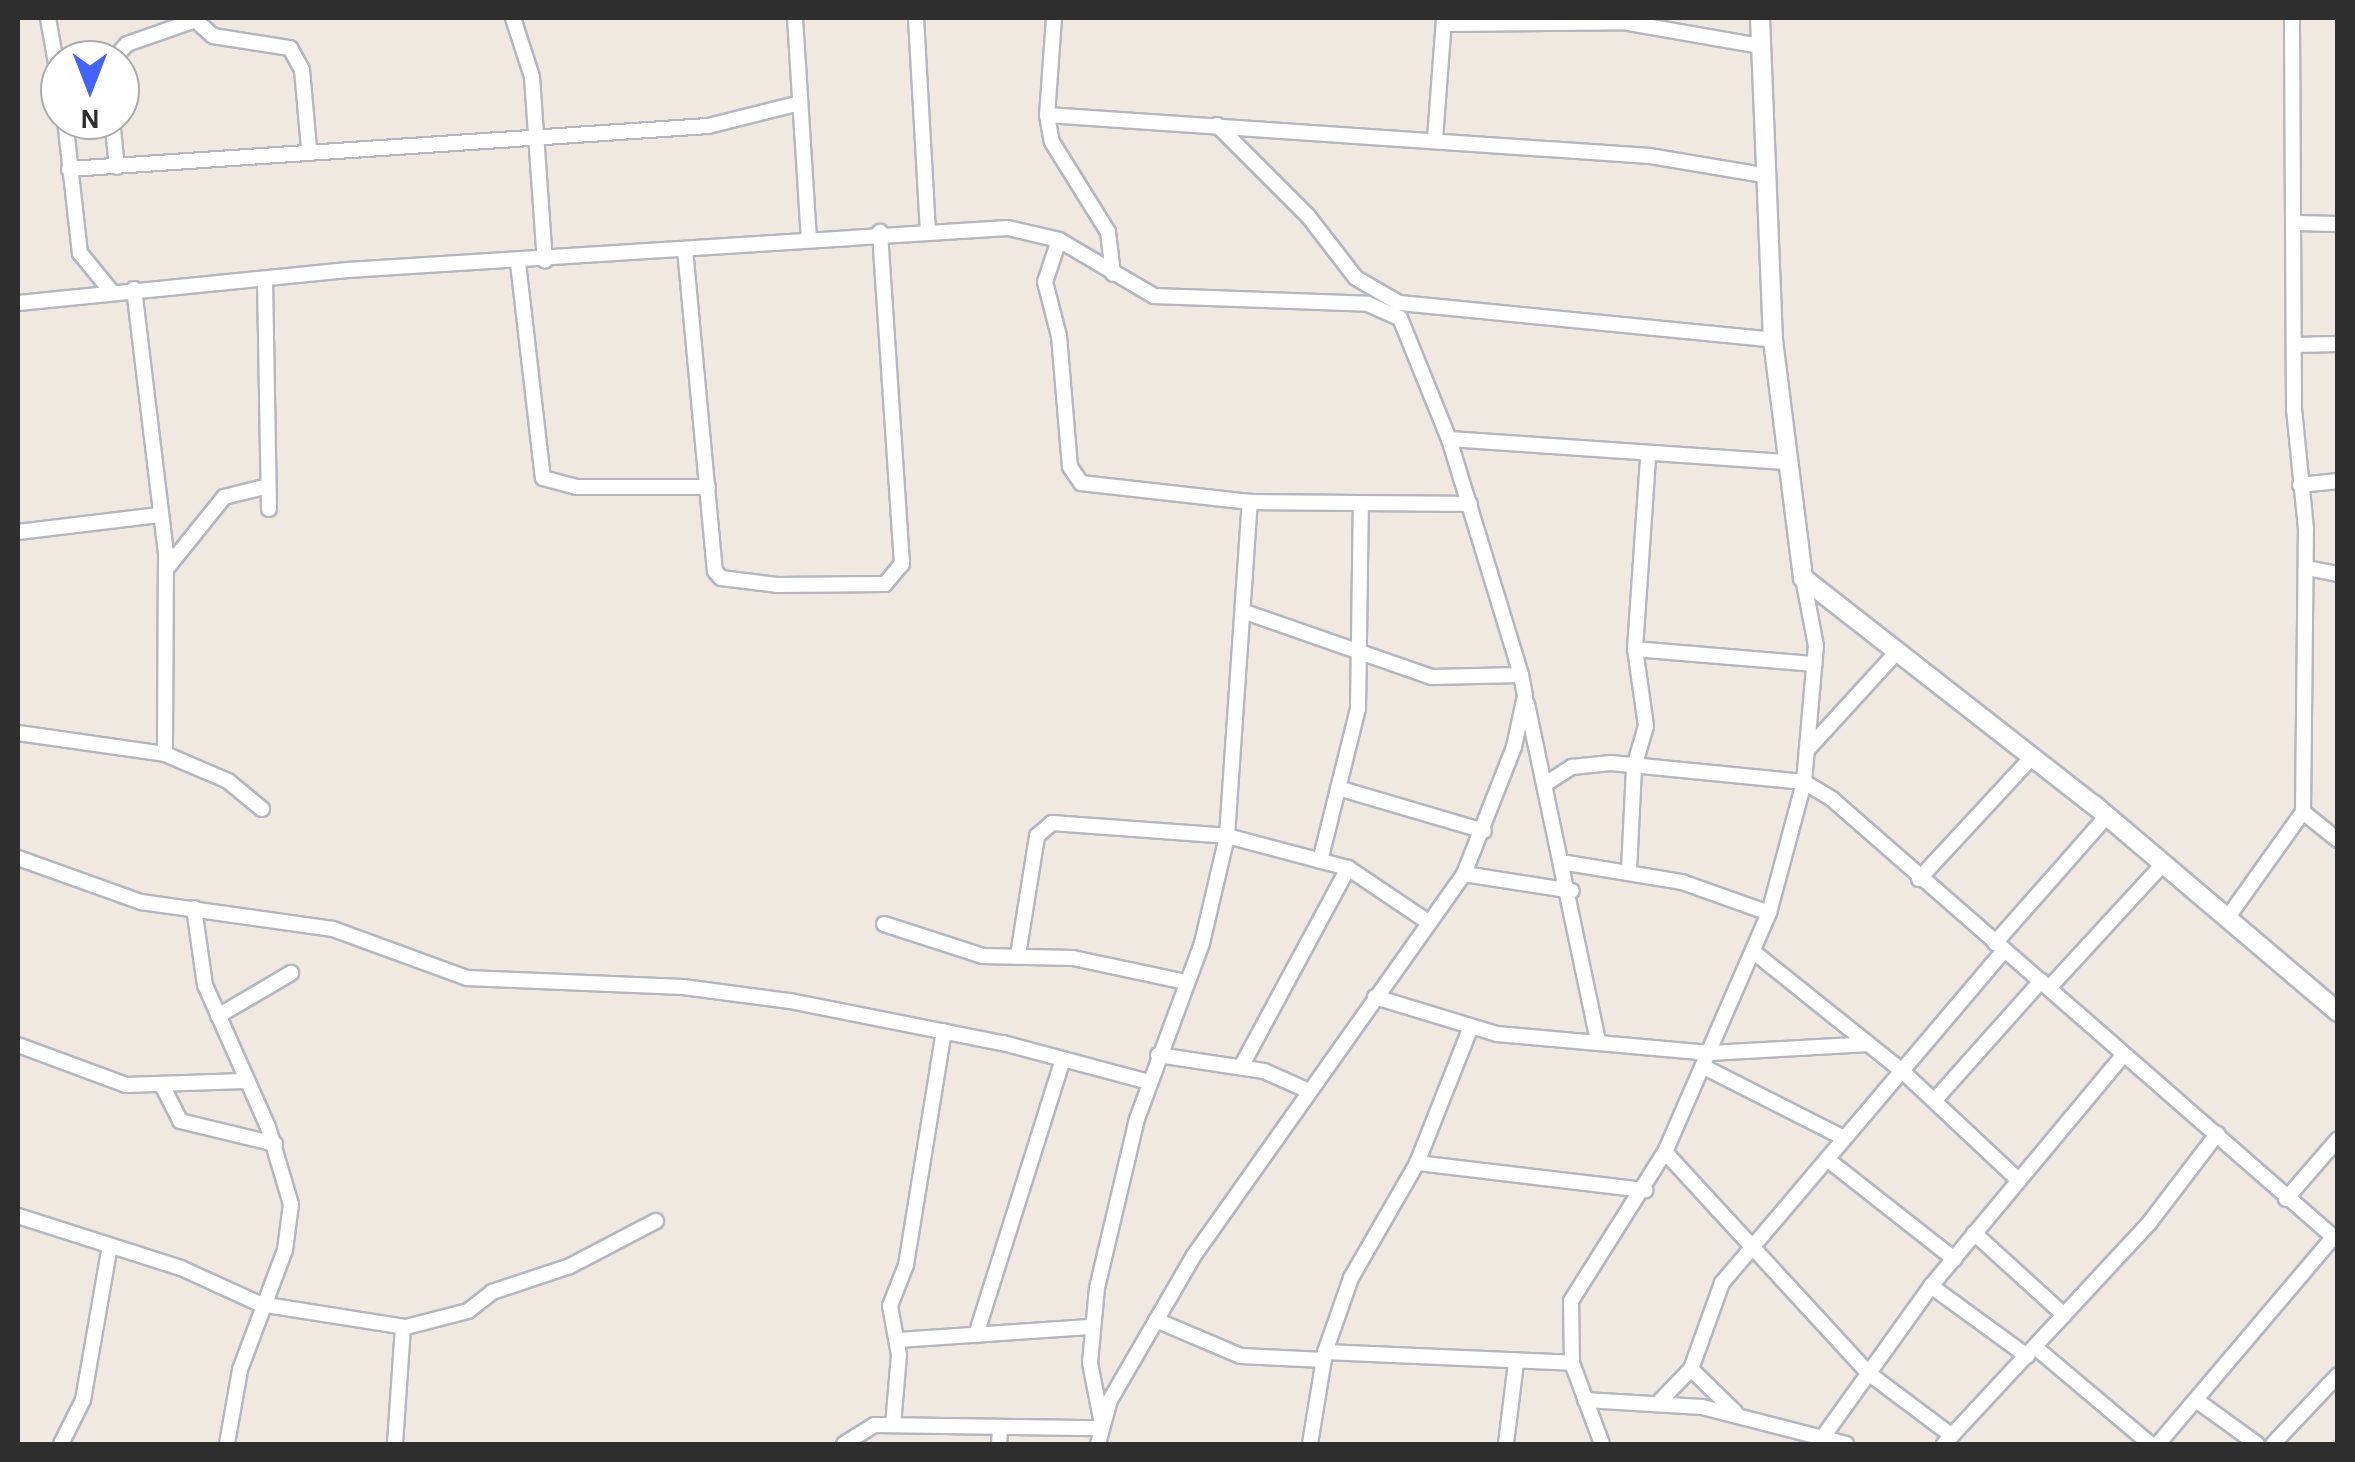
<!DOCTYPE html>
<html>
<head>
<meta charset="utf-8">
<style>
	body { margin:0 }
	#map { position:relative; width:2355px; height:1462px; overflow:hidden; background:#efe9e1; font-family:"Alegreya Sans",sans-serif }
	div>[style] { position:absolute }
	.roads { filter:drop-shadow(2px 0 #b4b7c1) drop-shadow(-2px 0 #b4b7c1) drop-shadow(0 2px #b4b7c1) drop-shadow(0 -2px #b4b7c1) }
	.minor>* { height:14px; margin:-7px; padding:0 7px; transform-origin:7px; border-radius:7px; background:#fff }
	.tertiary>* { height:18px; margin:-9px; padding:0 9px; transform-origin:9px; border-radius:9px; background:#fff }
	span { translate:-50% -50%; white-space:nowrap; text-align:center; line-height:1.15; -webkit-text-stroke:8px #fff; paint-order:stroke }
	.frame { position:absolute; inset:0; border:20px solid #2e2e2e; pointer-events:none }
	.north { position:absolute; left:40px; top:40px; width:100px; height:100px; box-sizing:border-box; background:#fff; border:2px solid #ababab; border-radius:50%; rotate:180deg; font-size:28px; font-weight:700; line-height:40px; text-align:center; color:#2e2e2e }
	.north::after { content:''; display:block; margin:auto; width:35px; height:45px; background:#4264fb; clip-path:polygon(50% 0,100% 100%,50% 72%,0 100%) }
</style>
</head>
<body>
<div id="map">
	<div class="roads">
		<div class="minor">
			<div style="left:48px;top:18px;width:69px;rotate:80deg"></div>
			<div style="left:193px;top:18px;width:27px;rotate:42deg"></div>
			<div style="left:213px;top:36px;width:78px;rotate:8.9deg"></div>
			<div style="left:290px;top:48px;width:25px;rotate:61deg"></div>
			<div style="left:302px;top:70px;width:79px;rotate:84.9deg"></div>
			<div style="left:513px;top:18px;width:62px;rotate:72.1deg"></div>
			<div style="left:532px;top:77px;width:184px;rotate:86deg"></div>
			<div style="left:795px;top:18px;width:221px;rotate:86.4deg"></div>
			<div style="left:916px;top:18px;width:212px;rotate:86.8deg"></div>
			<div style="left:1054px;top:18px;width:97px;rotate:94.1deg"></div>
			<div style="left:1047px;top:115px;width:604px;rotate:3.89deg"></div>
			<div style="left:1650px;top:156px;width:116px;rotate:9.5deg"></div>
			<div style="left:1444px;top:24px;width:179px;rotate:-0.6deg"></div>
			<div style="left:1623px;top:22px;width:140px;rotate:9.9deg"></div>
			<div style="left:113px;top:60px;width:21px;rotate:-49deg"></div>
			<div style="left:127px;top:44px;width:70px;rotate:-19.2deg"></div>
			<div style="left:1047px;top:115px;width:27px;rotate:80deg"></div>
			<div style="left:1052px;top:142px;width:106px;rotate:58.1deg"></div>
			<div style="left:1108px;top:232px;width:42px;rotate:83.2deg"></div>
			<div style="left:65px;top:120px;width:134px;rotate:83.6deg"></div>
			<div style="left:80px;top:253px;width:49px;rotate:50.8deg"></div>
			<div style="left:112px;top:120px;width:47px;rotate:83.9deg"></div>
			<div style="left:1217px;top:125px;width:129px;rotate:45deg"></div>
			<div style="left:1308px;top:216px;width:78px;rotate:52.3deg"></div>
			<div style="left:1356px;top:278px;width:50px;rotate:30.2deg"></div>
			<div style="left:1399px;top:303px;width:376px;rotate:5.6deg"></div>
			<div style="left:1435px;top:139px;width:121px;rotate:-85.7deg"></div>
			<div style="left:69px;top:169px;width:640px;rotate:-3.85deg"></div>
			<div style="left:708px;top:126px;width:91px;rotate:-14deg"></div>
			<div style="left:2295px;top:223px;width:43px;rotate:1.3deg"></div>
			<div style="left:1059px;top:240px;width:44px;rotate:108.4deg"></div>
			<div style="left:1045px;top:282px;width:56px;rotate:75.5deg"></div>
			<div style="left:1059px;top:336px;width:131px;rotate:85.2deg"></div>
			<div style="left:1070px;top:467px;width:19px;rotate:55deg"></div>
			<div style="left:1081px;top:483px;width:170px;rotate:6.4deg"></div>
			<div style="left:685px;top:249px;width:323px;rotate:84.7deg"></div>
			<div style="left:715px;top:571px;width:9px;rotate:49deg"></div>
			<div style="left:721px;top:578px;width:56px;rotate:7.1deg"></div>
			<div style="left:777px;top:585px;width:108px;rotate:-0.5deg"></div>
			<div style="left:885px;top:584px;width:26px;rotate:-50deg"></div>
			<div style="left:902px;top:564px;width:333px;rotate:-93.8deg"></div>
			<div style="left:518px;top:263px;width:216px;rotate:83.4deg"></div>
			<div style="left:543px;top:478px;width:34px;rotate:15deg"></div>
			<div style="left:576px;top:487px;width:132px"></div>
			<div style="left:265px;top:280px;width:229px;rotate:89deg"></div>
			<div style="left:134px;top:289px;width:265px;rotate:83.1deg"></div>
			<div style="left:166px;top:552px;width:202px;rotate:90.3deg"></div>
			<div style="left:18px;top:303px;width:332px;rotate:-5.7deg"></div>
			<div style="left:348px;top:270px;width:661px;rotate:-3.64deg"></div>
			<div style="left:1008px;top:228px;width:52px;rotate:13.2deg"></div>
			<div style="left:1059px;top:240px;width:110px;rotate:30.5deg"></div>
			<div style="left:1154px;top:296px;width:214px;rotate:2.1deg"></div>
			<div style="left:1368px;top:304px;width:35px;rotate:24deg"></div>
			<div style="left:1400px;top:318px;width:131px;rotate:68deg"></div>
			<div style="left:1449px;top:439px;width:247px;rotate:73deg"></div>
			<div style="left:1521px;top:675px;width:21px;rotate:79deg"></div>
			<div style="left:1525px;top:696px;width:52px;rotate:102.2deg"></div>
			<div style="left:1514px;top:747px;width:136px;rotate:111.5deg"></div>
			<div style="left:1464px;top:874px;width:469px;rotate:125.3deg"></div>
			<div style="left:1193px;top:1257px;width:165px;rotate:120.1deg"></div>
			<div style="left:1110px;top:1400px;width:46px;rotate:105.3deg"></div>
			<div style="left:2294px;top:345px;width:44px;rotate:-1.3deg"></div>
			<div style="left:1449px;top:439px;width:337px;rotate:3.9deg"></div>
			<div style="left:2300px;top:485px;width:38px;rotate:-6deg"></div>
			<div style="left:18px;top:532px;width:142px;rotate:-6.9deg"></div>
			<div style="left:167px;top:568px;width:91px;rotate:-51.2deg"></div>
			<div style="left:224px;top:497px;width:45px;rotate:-14deg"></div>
			<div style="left:2307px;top:568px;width:32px;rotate:11deg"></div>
			<div style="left:1245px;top:612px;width:198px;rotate:19.2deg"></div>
			<div style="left:1432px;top:677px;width:89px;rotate:-1.3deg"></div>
			<div style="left:1635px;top:649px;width:180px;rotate:4.8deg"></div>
			<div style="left:1527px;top:704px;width:343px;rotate:78.1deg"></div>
			<div style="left:18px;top:733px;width:148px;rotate:8.1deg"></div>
			<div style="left:165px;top:754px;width:69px;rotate:23.2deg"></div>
			<div style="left:228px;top:781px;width:44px;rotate:39.5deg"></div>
			<div style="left:1807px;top:750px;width:132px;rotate:-47.5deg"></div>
			<div style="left:1547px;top:783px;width:30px;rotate:-33deg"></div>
			<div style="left:1572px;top:767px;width:39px;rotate:-6deg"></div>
			<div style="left:1611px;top:763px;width:194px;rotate:5.6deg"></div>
			<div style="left:1804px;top:782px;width:33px;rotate:31deg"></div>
			<div style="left:1832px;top:799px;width:672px;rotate:41.14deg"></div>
			<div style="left:1338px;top:788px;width:152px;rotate:16.4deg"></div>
			<div style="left:2303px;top:812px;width:45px;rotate:38.7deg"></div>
			<div style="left:18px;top:858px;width:131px;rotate:19.7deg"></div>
			<div style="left:141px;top:902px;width:194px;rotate:8deg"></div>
			<div style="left:333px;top:929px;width:143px;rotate:20.1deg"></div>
			<div style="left:467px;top:978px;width:216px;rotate:2.4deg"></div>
			<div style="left:683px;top:987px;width:108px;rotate:7.5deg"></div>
			<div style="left:790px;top:1001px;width:217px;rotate:11.2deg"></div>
			<div style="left:1003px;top:1043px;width:151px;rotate:15deg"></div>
			<div style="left:1320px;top:861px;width:157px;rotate:-76deg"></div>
			<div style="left:1358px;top:709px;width:205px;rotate:-89.2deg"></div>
			<div style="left:1567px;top:863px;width:117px;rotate:9.4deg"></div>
			<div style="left:1682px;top:882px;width:92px;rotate:19.6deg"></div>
			<div style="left:1629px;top:870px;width:103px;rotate:-87.2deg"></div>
			<div style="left:1634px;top:767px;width:43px;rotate:-73.7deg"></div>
			<div style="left:1646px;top:726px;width:78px;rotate:-98.1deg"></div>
			<div style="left:1635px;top:649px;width:193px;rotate:-86.1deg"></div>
			<div style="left:1464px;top:874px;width:109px;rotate:8.9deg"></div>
			<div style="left:1919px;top:879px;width:166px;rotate:-47.2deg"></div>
			<div style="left:194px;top:908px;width:78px;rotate:81.9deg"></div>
			<div style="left:205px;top:985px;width:155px;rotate:66.1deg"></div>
			<div style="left:268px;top:1127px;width:80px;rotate:73.4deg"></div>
			<div style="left:291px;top:1204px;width:46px;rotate:97.4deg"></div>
			<div style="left:285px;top:1250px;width:128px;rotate:110.6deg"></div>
			<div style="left:240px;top:1370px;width:75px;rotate:100deg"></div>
			<div style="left:2228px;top:917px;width:129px;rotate:-54.5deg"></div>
			<div style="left:2303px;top:812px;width:283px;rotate:-89.4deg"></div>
			<div style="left:2306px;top:529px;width:121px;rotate:-95.7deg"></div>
			<div style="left:2294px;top:409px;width:391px;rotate:-90.3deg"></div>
			<div style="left:884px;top:924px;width:104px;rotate:17.9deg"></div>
			<div style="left:983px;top:956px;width:90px;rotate:1.3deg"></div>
			<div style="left:1073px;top:958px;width:116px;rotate:12deg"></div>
			<div style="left:1995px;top:943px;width:169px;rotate:-48.6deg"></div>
			<div style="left:1755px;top:953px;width:186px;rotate:38.7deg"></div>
			<div style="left:1900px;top:1069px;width:161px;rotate:43.2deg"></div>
			<div style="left:1018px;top:955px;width:121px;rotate:-80.9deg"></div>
			<div style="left:1037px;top:836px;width:20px;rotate:-41deg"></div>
			<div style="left:1052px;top:823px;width:175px;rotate:4.2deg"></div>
			<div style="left:1227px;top:836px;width:125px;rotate:14.8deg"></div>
			<div style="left:1348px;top:868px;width:97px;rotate:34deg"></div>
			<div style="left:2049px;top:988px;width:170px;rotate:-47.4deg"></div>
			<div style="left:1375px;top:997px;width:127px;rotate:16.9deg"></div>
			<div style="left:1497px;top:1034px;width:214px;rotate:5.1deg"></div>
			<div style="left:1710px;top:1053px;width:159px;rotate:-3.2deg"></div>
			<div style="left:218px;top:1016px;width:85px;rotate:-30.5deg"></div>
			<div style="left:18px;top:1045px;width:115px;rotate:20.3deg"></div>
			<div style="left:126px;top:1085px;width:119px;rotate:-1.9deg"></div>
			<div style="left:1158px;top:1055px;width:107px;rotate:8.6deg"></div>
			<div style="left:1264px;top:1071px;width:49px;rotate:24deg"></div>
			<div style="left:1241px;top:1067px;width:226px;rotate:-61.7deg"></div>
			<div style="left:1704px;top:1067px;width:157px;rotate:26.9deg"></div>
			<div style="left:163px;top:1087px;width:38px;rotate:63deg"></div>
			<div style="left:180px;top:1121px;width:98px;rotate:13.6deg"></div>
			<div style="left:1934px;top:1101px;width:161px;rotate:-48.3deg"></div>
			<div style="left:1665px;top:1152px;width:299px;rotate:47.4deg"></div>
			<div style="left:1867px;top:1372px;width:105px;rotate:36.9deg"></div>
			<div style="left:1827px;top:1159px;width:162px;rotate:38.2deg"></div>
			<div style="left:1417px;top:1163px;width:230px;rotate:6.8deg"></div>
			<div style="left:2286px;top:1199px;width:79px;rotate:-49.1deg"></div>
			<div style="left:18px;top:1216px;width:171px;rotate:17.7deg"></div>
			<div style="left:181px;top:1268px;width:87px;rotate:24.5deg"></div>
			<div style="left:260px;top:1304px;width:148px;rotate:9deg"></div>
			<div style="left:406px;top:1327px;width:64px;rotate:-14.5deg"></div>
			<div style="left:468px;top:1311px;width:31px;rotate:-38deg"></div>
			<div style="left:492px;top:1292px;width:82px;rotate:-18.4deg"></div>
			<div style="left:570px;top:1266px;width:97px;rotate:-27.6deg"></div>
			<div style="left:1974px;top:1233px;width:122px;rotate:42.3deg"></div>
			<div style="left:1931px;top:1286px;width:119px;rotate:36.1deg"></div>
			<div style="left:1156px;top:1320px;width:92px;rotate:23deg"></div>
			<div style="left:1241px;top:1356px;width:83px;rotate:2.8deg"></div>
			<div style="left:976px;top:1335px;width:289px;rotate:-72.5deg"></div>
			<div style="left:898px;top:1340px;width:192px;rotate:-3.9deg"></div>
			<div style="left:2035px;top:1347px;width:150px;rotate:40.1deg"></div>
			<div style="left:1325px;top:1352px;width:247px;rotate:2.5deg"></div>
			<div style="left:1691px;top:1369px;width:62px;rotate:44.3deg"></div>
			<div style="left:1585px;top:1400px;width:117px;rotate:3.4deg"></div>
			<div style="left:1702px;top:1407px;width:149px;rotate:14.4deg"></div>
			<div style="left:2196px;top:1400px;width:75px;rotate:35.8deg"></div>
			<div style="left:1660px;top:1401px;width:45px;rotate:-45.9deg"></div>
			<div style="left:1691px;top:1369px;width:91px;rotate:-70.2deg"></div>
			<div style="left:1722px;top:1283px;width:436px;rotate:-49.7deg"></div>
			<div style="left:1101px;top:1419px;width:57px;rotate:-101.1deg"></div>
			<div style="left:1090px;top:1363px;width:75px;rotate:-84.7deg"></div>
			<div style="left:1097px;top:1288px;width:174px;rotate:-76.7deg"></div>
			<div style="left:1137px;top:1119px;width:188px;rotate:-69.7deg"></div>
			<div style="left:1202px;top:943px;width:110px;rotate:-76.8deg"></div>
			<div style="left:1227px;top:836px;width:335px;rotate:-86.1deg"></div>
			<div style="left:1250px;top:502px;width:220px;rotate:0.5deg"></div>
			<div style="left:893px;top:1425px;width:70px;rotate:-85.1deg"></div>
			<div style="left:899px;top:1355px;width:50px;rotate:-100.4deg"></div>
			<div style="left:890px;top:1306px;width:44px;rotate:-68.7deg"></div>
			<div style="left:906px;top:1265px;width:237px;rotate:-80.8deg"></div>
			<div style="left:1823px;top:1437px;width:186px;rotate:-54.4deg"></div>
			<div style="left:1931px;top:1286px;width:297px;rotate:-50.2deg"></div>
			<div style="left:61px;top:1444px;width:49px;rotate:-63.4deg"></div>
			<div style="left:83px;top:1400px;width:156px;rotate:-80.1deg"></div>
			<div style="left:395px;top:1444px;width:117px;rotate:-86.1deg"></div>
			<div style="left:844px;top:1444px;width:36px;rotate:-32deg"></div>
			<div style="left:875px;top:1425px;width:224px;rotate:0.8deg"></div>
			<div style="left:999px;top:1444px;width:16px;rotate:-86deg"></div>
			<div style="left:1310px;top:1444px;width:93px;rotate:-80.7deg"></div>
			<div style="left:1325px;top:1352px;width:78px;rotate:-70.6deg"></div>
			<div style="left:1351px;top:1278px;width:133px;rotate:-60.1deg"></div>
			<div style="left:1417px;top:1163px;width:144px;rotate:-68.4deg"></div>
			<div style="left:1506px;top:1444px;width:83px;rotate:-83deg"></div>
			<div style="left:1602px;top:1444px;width:86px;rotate:-110.3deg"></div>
			<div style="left:1572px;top:1363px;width:62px;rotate:-90.9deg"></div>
			<div style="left:1571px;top:1301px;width:176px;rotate:-57.8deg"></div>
			<div style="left:1665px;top:1152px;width:261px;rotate:-66.5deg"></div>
			<div style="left:1769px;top:913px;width:136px;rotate:-75deg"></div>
			<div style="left:1804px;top:782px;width:137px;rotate:-85deg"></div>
			<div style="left:1816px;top:646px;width:69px;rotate:-100.8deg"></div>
			<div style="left:1944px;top:1444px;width:303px;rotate:-47.1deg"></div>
			<div style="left:2150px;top:1222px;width:111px;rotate:-52.7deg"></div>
			<div style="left:2158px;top:1444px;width:270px;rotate:-49.7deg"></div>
			<div style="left:2273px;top:1444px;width:95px;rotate:-46.7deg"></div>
		</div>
		<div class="tertiary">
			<div style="left:1760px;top:18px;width:322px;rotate:87.7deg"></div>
			<div style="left:1773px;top:340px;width:240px;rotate:82.8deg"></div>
			<div style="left:1803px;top:578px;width:369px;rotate:38deg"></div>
			<div style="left:2094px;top:805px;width:320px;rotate:40.3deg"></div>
		</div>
	</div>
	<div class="frame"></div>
	<div class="north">N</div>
</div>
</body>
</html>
